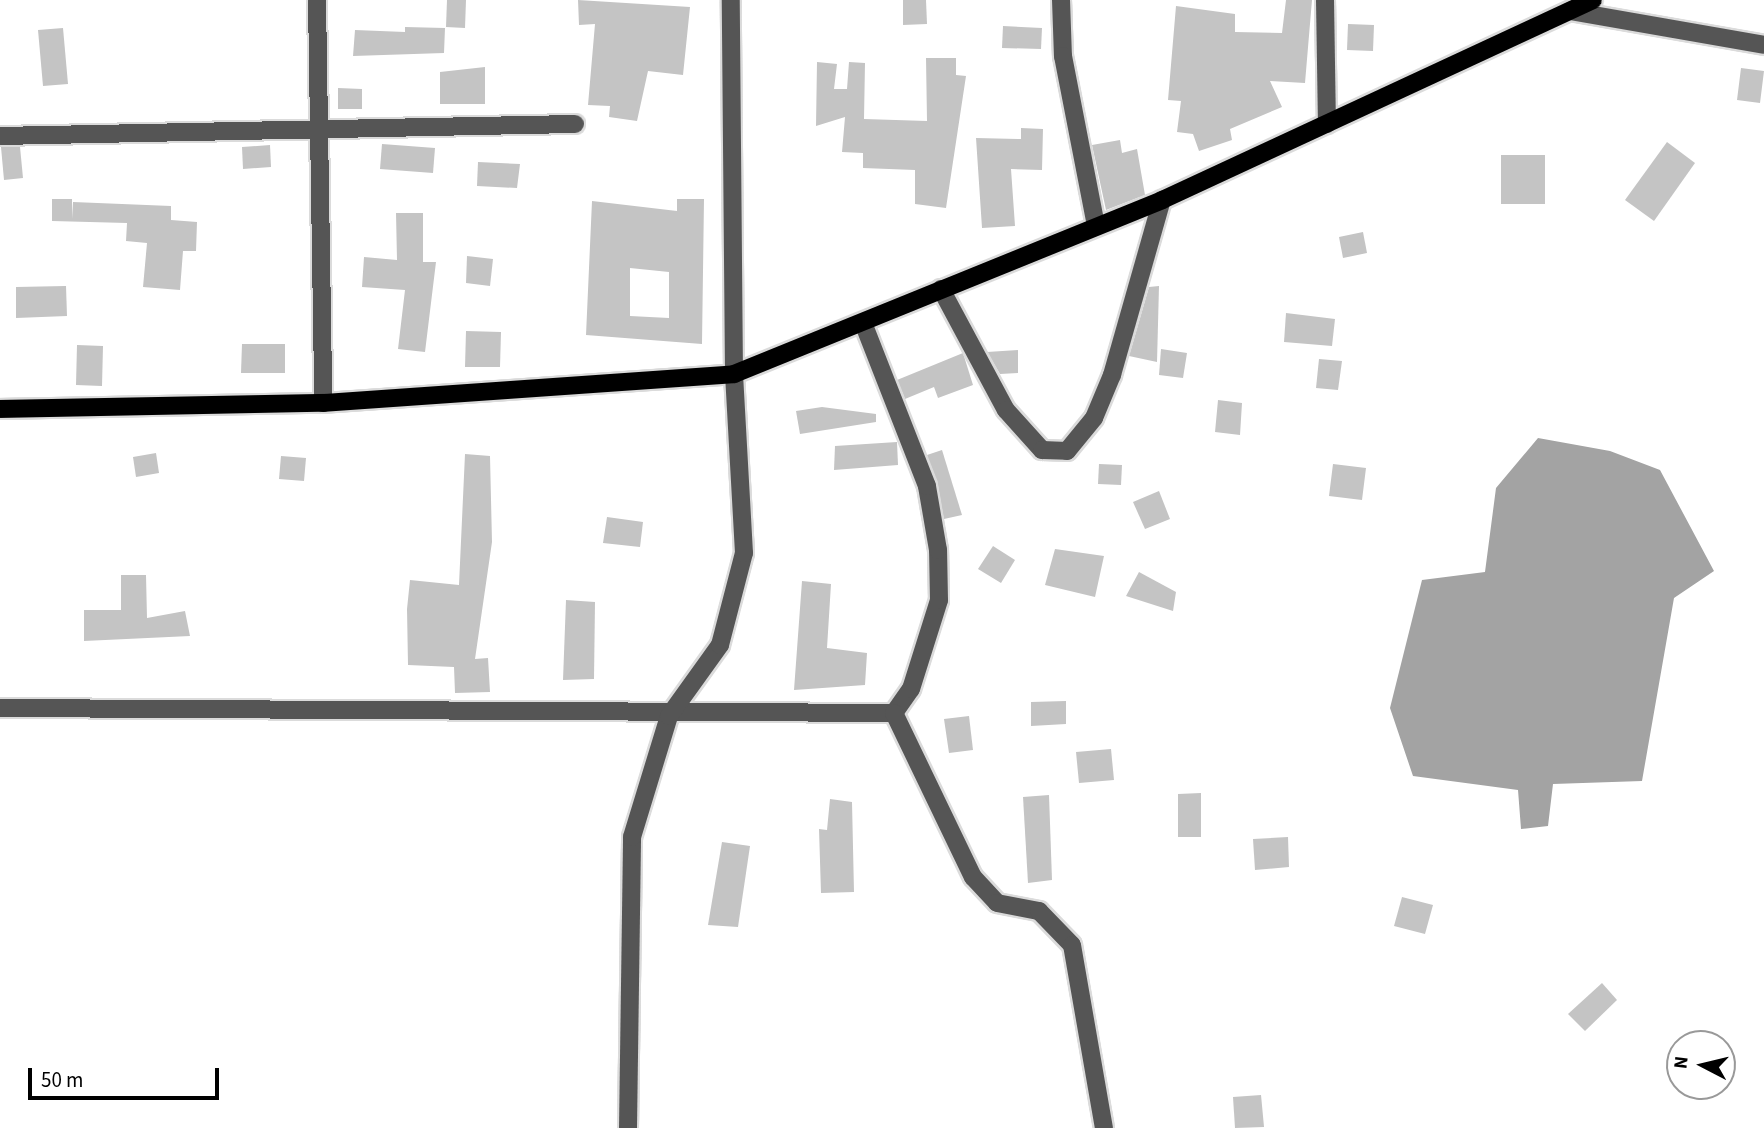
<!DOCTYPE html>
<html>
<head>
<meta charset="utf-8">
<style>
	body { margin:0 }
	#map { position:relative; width:1764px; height:1128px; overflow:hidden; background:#fff; font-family:"Source Sans 3",sans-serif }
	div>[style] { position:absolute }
	.water>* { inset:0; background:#a3a3a3 }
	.building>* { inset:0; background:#c4c4c4 }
	.roads { filter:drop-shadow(2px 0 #dbdbdb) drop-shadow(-2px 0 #dbdbdb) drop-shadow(0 2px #dbdbdb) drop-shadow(0 -2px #dbdbdb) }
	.minor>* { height:18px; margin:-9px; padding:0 9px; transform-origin:9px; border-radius:9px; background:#555 }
	.major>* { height:18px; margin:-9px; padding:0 9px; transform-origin:9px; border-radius:9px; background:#000 }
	span { translate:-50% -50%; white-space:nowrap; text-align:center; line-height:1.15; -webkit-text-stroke:6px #fff; paint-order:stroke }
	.north { position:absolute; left:1666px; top:1030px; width:70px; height:70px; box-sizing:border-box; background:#fff; border:2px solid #999; border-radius:50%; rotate:277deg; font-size:19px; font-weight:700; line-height:28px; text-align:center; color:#000 }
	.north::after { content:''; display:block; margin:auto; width:24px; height:32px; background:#000; clip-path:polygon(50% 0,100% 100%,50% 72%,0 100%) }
	.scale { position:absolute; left:28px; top:1068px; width:191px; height:32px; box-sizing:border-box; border:4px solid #000; border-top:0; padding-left:9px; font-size:21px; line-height:24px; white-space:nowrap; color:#000; -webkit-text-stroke:5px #fff; paint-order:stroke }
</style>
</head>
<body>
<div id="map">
	<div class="water">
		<div style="clip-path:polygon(1538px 438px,1610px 451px,1660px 470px,1714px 571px,1674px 598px,1642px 781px,1553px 784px,1548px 826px,1521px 829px,1518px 790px,1413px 776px,1390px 708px,1422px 580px,1485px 572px,1496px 488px)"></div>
	</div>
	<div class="building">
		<div style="clip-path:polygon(447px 0,466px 0,465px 28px,446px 27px)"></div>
		<div style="clip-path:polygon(578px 0,690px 7px,683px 75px,648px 71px,637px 121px,609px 117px,610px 106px,588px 105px,595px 24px,579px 25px)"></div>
		<div style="clip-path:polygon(903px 0,926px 0,927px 24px,903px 25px)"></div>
		<div style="clip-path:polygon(1286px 0,1312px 0,1305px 83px,1270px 81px,1282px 107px,1230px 129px,1232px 140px,1199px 151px,1193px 134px,1177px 132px,1181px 101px,1168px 100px,1176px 6px,1235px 14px,1235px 32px,1282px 33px)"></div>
		<div style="clip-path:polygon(1348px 24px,1374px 25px,1373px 51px,1347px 50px)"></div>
		<div style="clip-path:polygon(1003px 26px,1042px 28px,1041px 49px,1002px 48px)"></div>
		<div style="clip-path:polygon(405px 27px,445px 28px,444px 53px,353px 56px,355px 30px,405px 32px)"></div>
		<div style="clip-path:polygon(63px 28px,68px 84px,43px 86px,38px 30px)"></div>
		<div style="clip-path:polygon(926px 58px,956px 58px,956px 75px,966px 76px,946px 208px,915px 204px,915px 170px,863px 168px,863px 153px,842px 152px,845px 117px,816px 126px,817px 62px,837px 64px,834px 89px,847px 89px,849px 62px,865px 63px,864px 119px,927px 121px)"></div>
		<div style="clip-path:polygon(485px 67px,485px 104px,440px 104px,440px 72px)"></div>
		<div style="clip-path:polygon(1741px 68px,1764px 71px,1760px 103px,1737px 100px)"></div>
		<div style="clip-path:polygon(338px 88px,362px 89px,362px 109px,338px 109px)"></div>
		<div style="clip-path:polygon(1021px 128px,1043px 129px,1042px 170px,1011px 169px,1015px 226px,982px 228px,976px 138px,1021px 139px)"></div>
		<div style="clip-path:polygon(1120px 140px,1122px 153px,1137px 149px,1145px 195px,1106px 210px,1092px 145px)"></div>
		<div style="clip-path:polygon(1667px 142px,1695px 163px,1654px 221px,1625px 200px)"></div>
		<div style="clip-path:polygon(382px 144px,435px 148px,433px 173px,380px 169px)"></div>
		<div style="clip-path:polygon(270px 145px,271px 167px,243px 169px,242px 147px)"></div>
		<div style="clip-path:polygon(1px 147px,20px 147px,23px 178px,4px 180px)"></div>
		<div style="clip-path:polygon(1501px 155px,1545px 155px,1545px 204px,1501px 204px)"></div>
		<div style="clip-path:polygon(478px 162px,520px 164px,517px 188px,477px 186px)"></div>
		<div style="clip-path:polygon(52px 199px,72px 199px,72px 219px,73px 202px,171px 206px,171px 220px,197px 222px,196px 251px,183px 251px,180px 290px,143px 287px,147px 243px,126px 241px,127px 223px,52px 221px)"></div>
		<div style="clip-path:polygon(evenodd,677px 199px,704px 199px,702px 344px,586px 335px,592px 201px,677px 211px,677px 199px,630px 268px,669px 272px,669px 318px,630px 316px,630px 268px)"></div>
		<div style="clip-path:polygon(396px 213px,423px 213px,423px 262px,436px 262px,425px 352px,398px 349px,405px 290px,362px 287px,364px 257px,397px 260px)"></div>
		<div style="clip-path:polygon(1363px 232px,1367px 253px,1343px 258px,1339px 237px)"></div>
		<div style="clip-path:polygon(467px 256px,493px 259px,490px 286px,466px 283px)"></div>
		<div style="clip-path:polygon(66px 286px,67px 316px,16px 318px,16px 287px)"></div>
		<div style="clip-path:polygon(1159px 286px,1157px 362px,1129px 356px,1149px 287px)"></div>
		<div style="clip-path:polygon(1286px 313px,1335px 319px,1332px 346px,1284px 342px)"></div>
		<div style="clip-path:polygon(466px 331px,501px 332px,500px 367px,465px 367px)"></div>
		<div style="clip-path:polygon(242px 344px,285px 344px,285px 373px,241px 373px)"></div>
		<div style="clip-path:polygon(77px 345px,103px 346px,102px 386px,76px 385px)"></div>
		<div style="clip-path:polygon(1161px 349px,1187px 353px,1183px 378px,1159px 375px)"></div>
		<div style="clip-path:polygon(1018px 350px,1018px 373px,1000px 374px,987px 352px)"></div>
		<div style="clip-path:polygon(963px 353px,973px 385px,938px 398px,934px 387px,905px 399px,897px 380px)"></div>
		<div style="clip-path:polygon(1319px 359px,1342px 361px,1338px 390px,1316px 388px)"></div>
		<div style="clip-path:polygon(1218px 400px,1242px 403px,1240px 435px,1215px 432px)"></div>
		<div style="clip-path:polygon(822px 407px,876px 414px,876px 422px,800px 434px,796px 411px)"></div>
		<div style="clip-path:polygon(897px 442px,898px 465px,834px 470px,835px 446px)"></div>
		<div style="clip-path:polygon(942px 450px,962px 515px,944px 519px,927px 455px)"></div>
		<div style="clip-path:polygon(156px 453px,159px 473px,136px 477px,133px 457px)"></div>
		<div style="clip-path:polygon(465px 454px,490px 456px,492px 542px,475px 659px,488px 658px,490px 692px,455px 693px,454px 667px,408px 665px,407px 609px,410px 580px,459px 585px)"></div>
		<div style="clip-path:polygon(281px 456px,306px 458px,304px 481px,279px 479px)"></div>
		<div style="clip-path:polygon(1099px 464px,1122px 465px,1121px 485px,1098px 484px)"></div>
		<div style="clip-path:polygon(1333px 464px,1366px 468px,1362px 500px,1329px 496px)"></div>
		<div style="clip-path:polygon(1159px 491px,1170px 519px,1145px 529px,1133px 502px)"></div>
		<div style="clip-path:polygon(607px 517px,643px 522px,640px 547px,603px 543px)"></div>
		<div style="clip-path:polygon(993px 546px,1015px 560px,1001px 583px,978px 569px)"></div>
		<div style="clip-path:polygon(1055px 549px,1104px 556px,1095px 597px,1045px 585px)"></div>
		<div style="clip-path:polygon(1139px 572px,1176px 592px,1173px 611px,1126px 596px)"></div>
		<div style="clip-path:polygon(121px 575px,146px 575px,147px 618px,185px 611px,190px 636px,84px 641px,84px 610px,121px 610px)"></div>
		<div style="clip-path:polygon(802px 581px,831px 584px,827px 648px,867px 653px,865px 685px,794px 690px)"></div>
		<div style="clip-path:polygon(566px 600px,595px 602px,594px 679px,563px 680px)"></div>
		<div style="clip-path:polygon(1066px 701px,1066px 724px,1031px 726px,1031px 702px)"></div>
		<div style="clip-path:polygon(969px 716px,973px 750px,949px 753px,944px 719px)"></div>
		<div style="clip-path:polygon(1111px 749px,1114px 780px,1079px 783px,1076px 752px)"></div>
		<div style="clip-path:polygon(1201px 793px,1201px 837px,1178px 837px,1178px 794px)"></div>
		<div style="clip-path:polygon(1049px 795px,1052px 880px,1028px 883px,1023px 797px)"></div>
		<div style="clip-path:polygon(830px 799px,852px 802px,854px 892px,821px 893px,819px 829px,827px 830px)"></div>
		<div style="clip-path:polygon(1288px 837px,1289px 867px,1255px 870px,1253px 839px)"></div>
		<div style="clip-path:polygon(722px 842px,750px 846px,738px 927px,708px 925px)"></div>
		<div style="clip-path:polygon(1402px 897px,1433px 905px,1425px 934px,1394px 926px)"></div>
		<div style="clip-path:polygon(1602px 983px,1617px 1000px,1585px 1031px,1568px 1014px)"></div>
		<div style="clip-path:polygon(1261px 1095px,1264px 1127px,1235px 1128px,1233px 1097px)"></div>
	</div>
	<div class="roads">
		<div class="minor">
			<div style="left:317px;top:0;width:403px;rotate:89.1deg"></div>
			<div style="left:1061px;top:0;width:56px;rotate:88deg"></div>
			<div style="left:1063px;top:56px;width:173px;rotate:79deg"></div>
			<div style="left:1325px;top:0;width:124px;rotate:89.1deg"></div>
			<div style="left:1570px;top:11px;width:197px;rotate:9.9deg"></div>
			<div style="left:0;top:136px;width:575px;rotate:-1.2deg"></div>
			<div style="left:941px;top:289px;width:137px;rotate:61.8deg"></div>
			<div style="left:1006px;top:410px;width:54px;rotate:48deg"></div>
			<div style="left:1042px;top:450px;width:25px;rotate:2deg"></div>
			<div style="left:1067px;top:451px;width:43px;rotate:-50.7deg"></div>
			<div style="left:1094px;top:418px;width:47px;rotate:-67.3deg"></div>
			<div style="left:1112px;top:375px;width:182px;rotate:-74.1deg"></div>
			<div style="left:0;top:708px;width:894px;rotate:0.32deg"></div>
			<div style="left:894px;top:713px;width:29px;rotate:-55deg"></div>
			<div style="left:911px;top:689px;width:93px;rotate:-72.5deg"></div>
			<div style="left:939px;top:600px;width:50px;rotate:-91.1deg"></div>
			<div style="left:938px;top:550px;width:65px;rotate:-99.8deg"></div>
			<div style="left:927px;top:486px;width:175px;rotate:-111.4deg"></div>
			<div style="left:894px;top:713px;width:182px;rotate:64.3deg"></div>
			<div style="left:973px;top:877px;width:35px;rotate:47deg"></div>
			<div style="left:997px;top:903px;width:43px;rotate:10.8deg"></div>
			<div style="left:1039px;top:911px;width:47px;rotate:45.9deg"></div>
			<div style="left:1072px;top:945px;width:186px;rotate:80.1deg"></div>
			<div style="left:628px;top:1128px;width:291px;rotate:-89.2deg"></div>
			<div style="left:632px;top:837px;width:127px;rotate:-73deg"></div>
			<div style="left:669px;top:716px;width:87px;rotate:-54.3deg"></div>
			<div style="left:720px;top:645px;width:95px;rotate:-75.4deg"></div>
			<div style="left:744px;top:553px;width:179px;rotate:-93.2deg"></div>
			<div style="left:734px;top:374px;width:374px;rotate:-90.5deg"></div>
		</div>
		<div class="major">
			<div style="left:0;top:409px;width:323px;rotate:-1.1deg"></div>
			<div style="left:323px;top:403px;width:412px;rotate:-4deg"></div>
			<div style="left:734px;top:374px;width:462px;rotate:-22.1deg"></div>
			<div style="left:1162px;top:200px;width:475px;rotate:-24.9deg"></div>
		</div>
	</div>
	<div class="north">N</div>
	<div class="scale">50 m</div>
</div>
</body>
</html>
